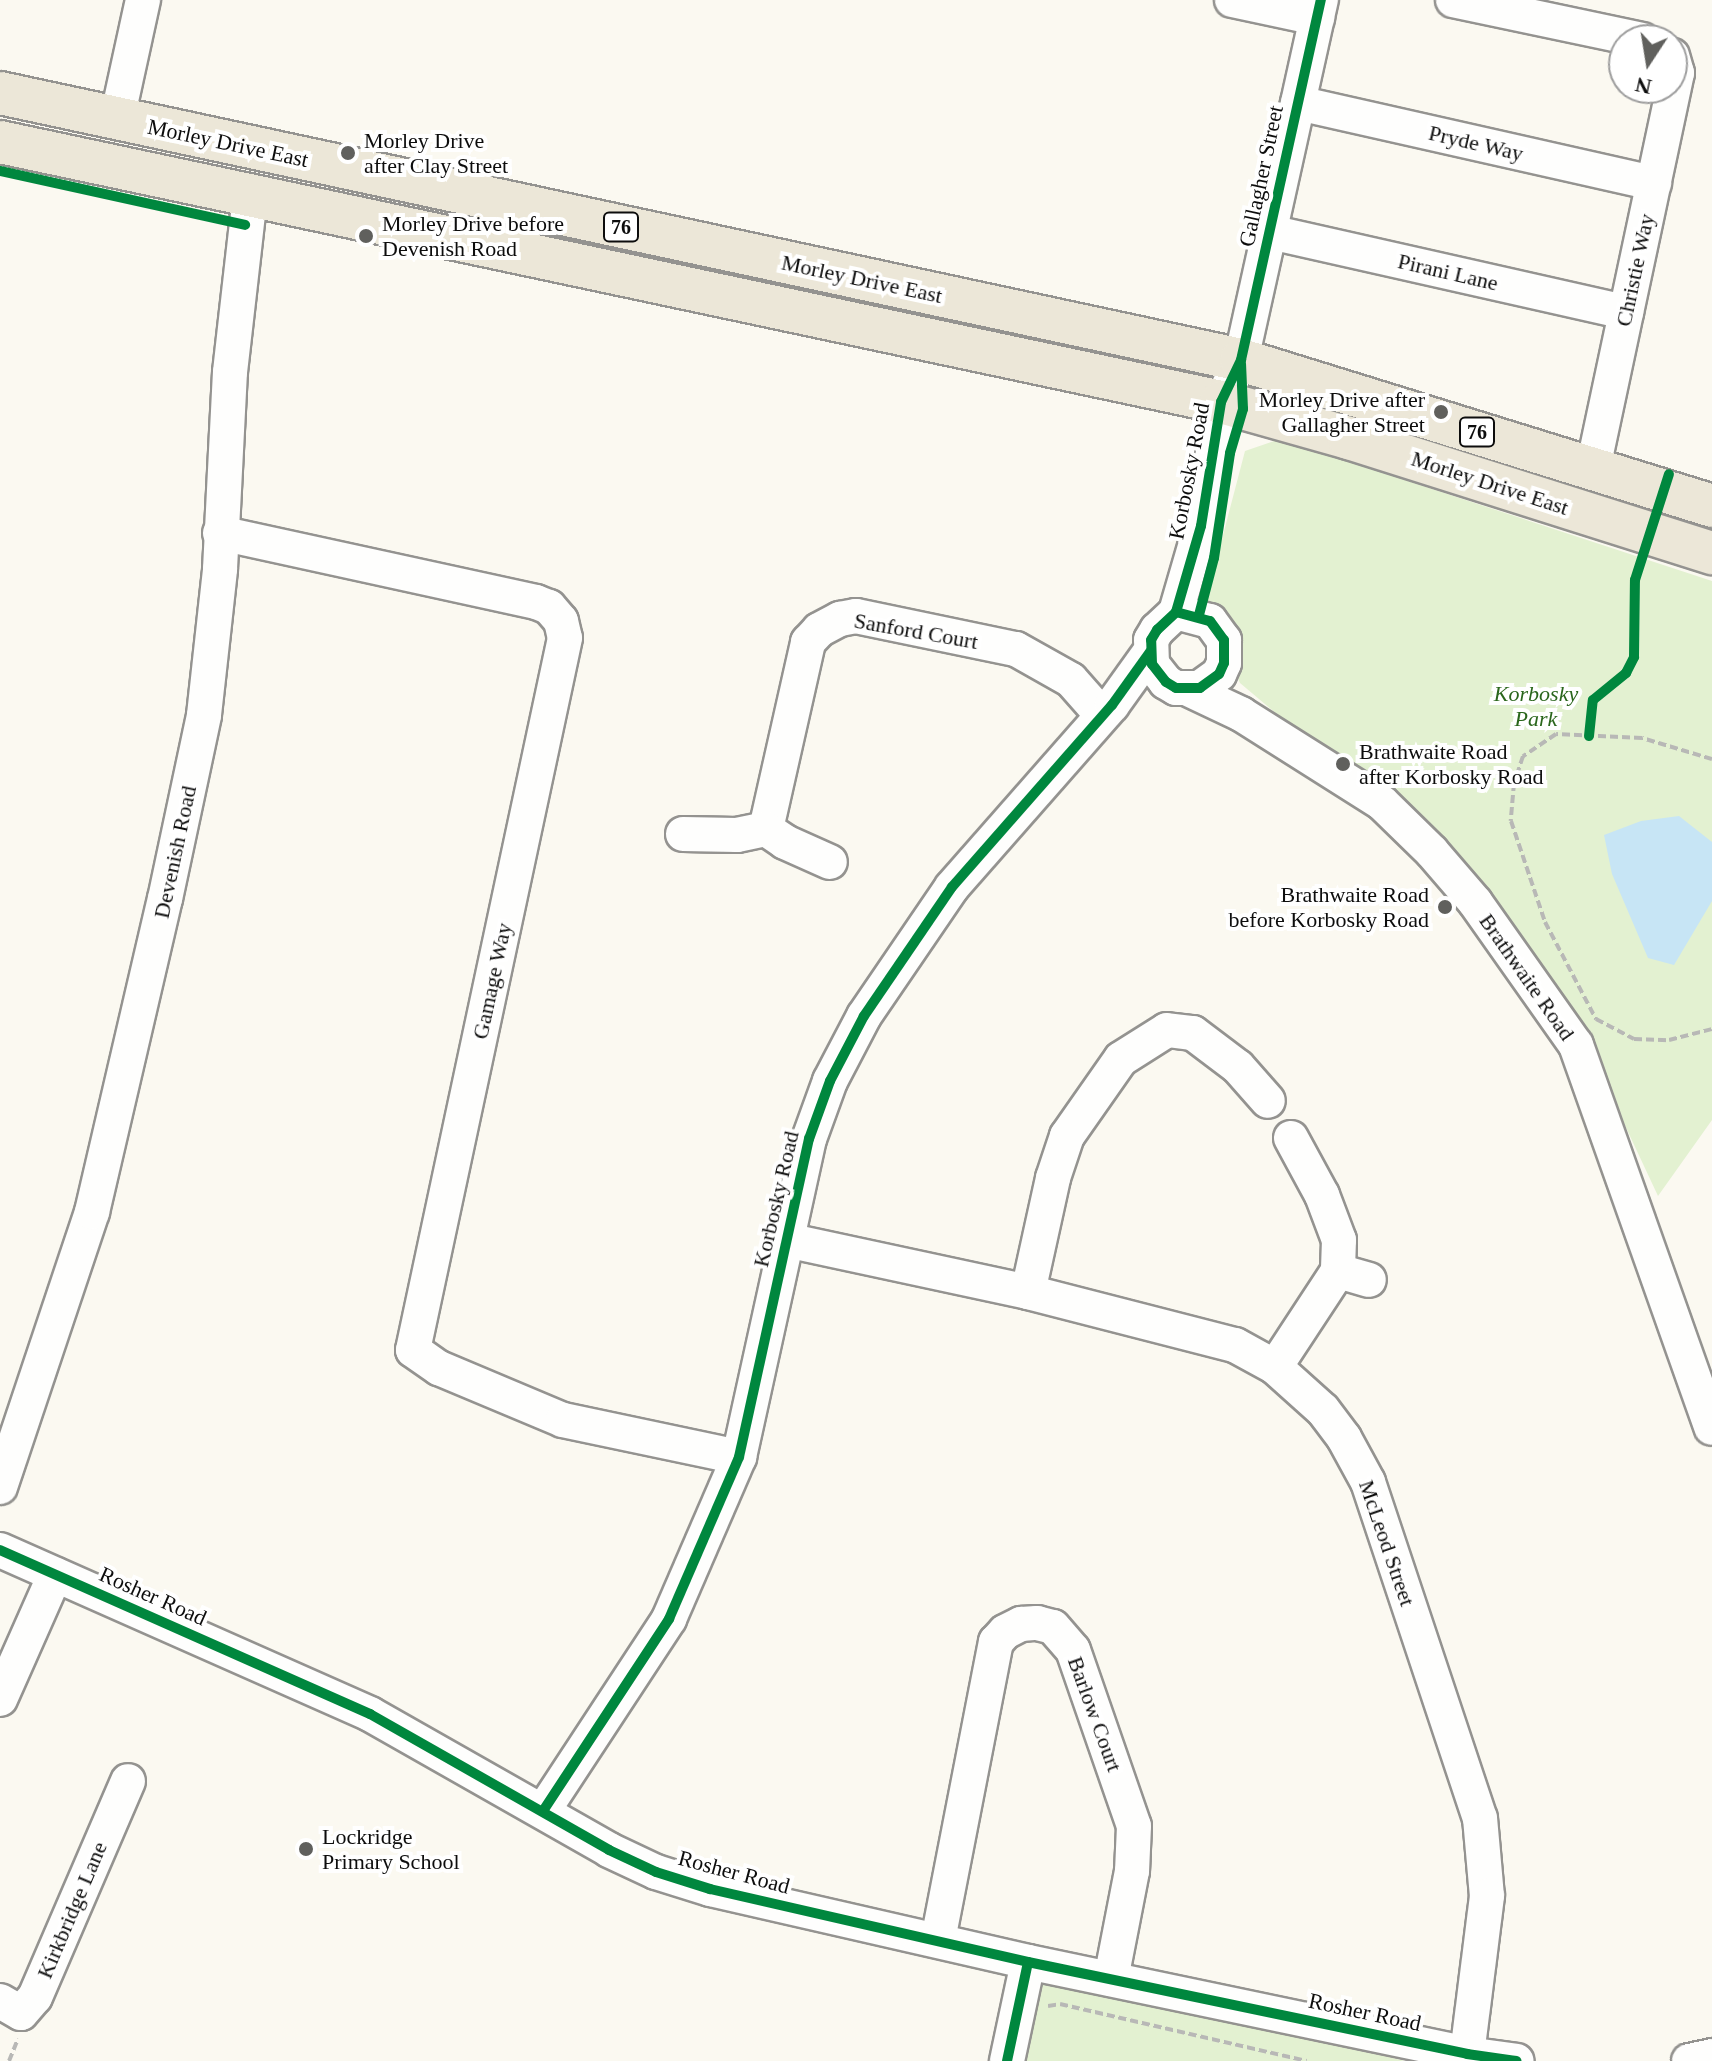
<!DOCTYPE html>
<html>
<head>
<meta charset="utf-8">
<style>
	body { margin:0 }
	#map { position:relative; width:1712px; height:2061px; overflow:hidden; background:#fbf9f1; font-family:"Times New Roman",serif }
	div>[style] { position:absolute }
	.green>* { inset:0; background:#e3f1d1 }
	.water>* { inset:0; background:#c7e5f5 }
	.path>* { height:4px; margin-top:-2px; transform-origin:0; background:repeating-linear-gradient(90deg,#b8b8b6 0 8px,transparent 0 12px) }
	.roads { filter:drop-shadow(2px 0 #949390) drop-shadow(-2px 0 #949390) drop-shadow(0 2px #949390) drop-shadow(0 -2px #949390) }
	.minor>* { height:34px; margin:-17px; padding:0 17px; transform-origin:17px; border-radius:17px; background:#fefefd }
	.major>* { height:42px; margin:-21px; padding:0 21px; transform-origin:21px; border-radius:21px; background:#ece7d8 }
	.cycleway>* { height:10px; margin:-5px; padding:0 5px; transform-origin:5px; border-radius:5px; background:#00873e }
	.dots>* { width:22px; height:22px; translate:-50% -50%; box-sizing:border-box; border:4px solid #fff; border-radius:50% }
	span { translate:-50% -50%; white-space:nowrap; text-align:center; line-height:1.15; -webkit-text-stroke:8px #fff; paint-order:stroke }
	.shield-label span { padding:2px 6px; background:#fff; border:2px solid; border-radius:6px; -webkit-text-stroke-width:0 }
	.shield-label { font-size:20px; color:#0d0d0d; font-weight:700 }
	.poi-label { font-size:22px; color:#0d0d0d }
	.left { translate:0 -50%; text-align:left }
	.right { translate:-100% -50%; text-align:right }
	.street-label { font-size:22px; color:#0d0d0d }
	.park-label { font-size:22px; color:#2a661c; font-style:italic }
	.north { position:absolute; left:1608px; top:24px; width:80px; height:80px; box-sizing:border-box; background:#fff; border:2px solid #9e9e9e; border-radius:50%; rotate:192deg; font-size:22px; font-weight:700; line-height:32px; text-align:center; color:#0d0d0d }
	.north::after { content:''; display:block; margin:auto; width:28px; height:36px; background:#60605d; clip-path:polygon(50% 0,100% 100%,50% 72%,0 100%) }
</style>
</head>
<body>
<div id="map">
	<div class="green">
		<div style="clip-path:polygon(1280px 439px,1712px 581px,1712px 1120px,1658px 1196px,1585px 1040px,1451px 861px,1240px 683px,1205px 604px,1245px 451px)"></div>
		<div style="clip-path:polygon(1025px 1968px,1405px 2061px,1006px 2061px)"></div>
	</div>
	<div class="water">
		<div style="clip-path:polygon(1679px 816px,1712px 842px,1712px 901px,1674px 965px,1648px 958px,1612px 874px,1604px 835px,1641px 821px)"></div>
	</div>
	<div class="path">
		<div style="left:1712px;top:759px;width:73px;rotate:-163.3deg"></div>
		<div style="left:1642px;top:738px;width:86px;rotate:-177.3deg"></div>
		<div style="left:1556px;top:734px;width:40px;rotate:146deg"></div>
		<div style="left:1523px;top:756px;width:28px;rotate:108deg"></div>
		<div style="left:1514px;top:783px;width:38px;rotate:95deg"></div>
		<div style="left:1511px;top:821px;width:107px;rotate:71.4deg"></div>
		<div style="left:1545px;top:922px;width:110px;rotate:62.3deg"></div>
		<div style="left:1596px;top:1019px;width:43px;rotate:27.8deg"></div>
		<div style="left:1634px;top:1039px;width:35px;rotate:2deg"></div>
		<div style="left:1669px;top:1040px;width:44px;rotate:-14.3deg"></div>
		<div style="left:1048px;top:2006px;width:12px;rotate:-9deg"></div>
		<div style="left:1060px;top:2004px;width:253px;rotate:13deg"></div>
		<div style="left:9px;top:2061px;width:24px;rotate:-68deg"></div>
	</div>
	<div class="roads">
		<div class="minor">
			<div style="left:1232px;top:0;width:87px;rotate:12deg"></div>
			<div style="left:1453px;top:0;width:193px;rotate:11.9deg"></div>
			<div style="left:1298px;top:103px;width:365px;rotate:12.7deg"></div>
			<div style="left:117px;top:119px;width:122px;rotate:-77.7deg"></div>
			<div style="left:1270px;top:232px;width:365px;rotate:12.7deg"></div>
			<div style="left:1593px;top:468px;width:404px;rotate:-78deg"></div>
			<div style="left:1677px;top:73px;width:18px;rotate:-106deg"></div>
			<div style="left:220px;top:533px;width:323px;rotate:12.3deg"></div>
			<div style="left:536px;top:602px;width:14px;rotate:21deg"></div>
			<div style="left:549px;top:607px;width:18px;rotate:49deg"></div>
			<div style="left:561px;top:621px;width:17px;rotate:77deg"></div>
			<div style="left:565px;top:638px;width:728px;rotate:102.05deg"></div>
			<div style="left:413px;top:1350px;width:32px;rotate:35deg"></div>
			<div style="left:439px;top:1368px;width:134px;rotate:22.8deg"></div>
			<div style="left:563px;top:1420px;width:180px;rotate:11.9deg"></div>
			<div style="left:1176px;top:612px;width:90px;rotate:-73.8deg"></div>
			<div style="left:1201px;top:526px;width:126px;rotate:-80.8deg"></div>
			<div style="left:1221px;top:402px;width:47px;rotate:-64.5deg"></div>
			<div style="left:1241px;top:360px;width:369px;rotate:-77.5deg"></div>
			<div style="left:1176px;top:612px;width:35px;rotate:15deg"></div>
			<div style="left:1210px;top:621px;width:24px;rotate:54deg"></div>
			<div style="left:1224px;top:640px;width:23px;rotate:90deg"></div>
			<div style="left:1224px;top:663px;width:12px;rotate:114deg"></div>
			<div style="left:1219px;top:674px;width:24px;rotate:144deg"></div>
			<div style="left:1200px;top:688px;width:24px;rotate:180deg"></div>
			<div style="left:1176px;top:688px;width:12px;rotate:-149deg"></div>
			<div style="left:1166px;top:682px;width:23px;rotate:-128deg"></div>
			<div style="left:1152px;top:664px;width:24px;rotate:-92deg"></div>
			<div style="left:1151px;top:640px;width:12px;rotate:-59deg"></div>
			<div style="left:1157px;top:630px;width:26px;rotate:-43deg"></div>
			<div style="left:1188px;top:689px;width:59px;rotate:25.3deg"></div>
			<div style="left:1241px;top:714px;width:167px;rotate:32.3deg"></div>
			<div style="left:1382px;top:803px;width:70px;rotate:44.4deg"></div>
			<div style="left:1432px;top:852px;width:66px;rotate:49.3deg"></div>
			<div style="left:1475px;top:902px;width:175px;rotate:54.8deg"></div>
			<div style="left:1576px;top:1045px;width:406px;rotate:70.5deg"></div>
			<div style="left:766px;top:829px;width:192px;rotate:-77.3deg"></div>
			<div style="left:808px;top:642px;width:16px;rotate:-47deg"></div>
			<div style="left:819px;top:630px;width:24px;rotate:-28deg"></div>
			<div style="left:840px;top:619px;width:16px;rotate:-11deg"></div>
			<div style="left:856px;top:616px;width:163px;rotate:11.7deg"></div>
			<div style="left:1016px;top:649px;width:63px;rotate:29.4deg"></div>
			<div style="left:1071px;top:680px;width:47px;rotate:48.5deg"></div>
			<div style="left:683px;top:834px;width:54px;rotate:1.1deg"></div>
			<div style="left:737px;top:835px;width:30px;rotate:-12deg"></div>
			<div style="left:766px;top:829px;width:23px;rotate:34deg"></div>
			<div style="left:785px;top:842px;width:49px;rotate:24deg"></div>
			<div style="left:1291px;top:1138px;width:65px;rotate:61.5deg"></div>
			<div style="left:1322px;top:1195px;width:48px;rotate:69.3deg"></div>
			<div style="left:1339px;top:1240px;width:31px;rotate:92deg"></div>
			<div style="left:1338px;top:1271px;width:32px;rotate:16deg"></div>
			<div style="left:786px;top:1240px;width:248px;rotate:12.1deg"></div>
			<div style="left:1028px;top:1292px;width:214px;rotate:14.4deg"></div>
			<div style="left:1235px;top:1345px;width:46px;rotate:28.8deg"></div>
			<div style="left:1275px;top:1367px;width:64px;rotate:41.9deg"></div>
			<div style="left:1323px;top:1410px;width:35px;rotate:53deg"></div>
			<div style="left:1344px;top:1438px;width:50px;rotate:61.4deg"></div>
			<div style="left:1368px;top:1482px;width:354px;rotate:71.6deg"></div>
			<div style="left:1480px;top:1818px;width:78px;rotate:84.9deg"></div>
			<div style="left:1487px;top:1896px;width:159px;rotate:97.2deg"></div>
			<div style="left:1028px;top:1292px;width:117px;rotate:-77.6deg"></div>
			<div style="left:1053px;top:1178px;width:44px;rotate:-71.6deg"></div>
			<div style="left:1067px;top:1136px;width:94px;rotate:-55deg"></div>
			<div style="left:1121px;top:1059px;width:54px;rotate:-32.2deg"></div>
			<div style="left:1167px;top:1030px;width:26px;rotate:7deg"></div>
			<div style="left:1193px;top:1033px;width:56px;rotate:37.1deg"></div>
			<div style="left:1238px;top:1067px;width:45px;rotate:48.6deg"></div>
			<div style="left:1275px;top:1367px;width:115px;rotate:-56.7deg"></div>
			<div style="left:0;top:1487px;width:290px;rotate:-71.5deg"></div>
			<div style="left:92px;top:1212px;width:321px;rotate:-76.9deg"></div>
			<div style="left:165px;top:899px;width:188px;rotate:-78deg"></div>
			<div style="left:204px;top:715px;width:147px;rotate:-83.7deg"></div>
			<div style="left:220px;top:569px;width:197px;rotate:-87.1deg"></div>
			<div style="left:230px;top:372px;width:176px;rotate:-83.5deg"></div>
			<div style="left:0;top:1550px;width:405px;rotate:23.9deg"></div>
			<div style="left:370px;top:1714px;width:275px;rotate:29.6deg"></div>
			<div style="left:609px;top:1850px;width:52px;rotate:25.1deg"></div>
			<div style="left:656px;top:1872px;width:57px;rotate:17.5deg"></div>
			<div style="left:710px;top:1889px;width:326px;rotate:12.9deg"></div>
			<div style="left:1028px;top:1962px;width:449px;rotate:11.8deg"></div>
			<div style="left:1467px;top:2054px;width:50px;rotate:8deg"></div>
			<div style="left:0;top:1699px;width:136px;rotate:-66.1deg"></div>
			<div style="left:543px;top:1811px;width:230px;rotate:-56.7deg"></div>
			<div style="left:669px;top:1619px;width:176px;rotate:-66.6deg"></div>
			<div style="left:739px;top:1457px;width:326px;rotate:-77.6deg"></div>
			<div style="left:809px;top:1139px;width:62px;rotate:-70.1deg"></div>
			<div style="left:830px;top:1081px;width:73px;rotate:-62.4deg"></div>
			<div style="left:864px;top:1016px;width:156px;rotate:-55.7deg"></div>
			<div style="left:952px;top:887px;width:242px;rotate:-48.7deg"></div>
			<div style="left:1112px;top:705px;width:65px;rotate:-54.4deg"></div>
			<div style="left:938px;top:1940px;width:304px;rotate:-79deg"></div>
			<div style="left:996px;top:1642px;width:13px;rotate:-48deg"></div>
			<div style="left:1005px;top:1632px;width:18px;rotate:-27deg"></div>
			<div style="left:1021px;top:1624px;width:16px;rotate:-4deg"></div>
			<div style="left:1037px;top:1623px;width:16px;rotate:14deg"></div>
			<div style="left:1053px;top:1627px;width:30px;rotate:49deg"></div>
			<div style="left:1073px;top:1650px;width:186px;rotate:70.9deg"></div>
			<div style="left:1134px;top:1826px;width:45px;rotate:92.5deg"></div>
			<div style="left:1132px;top:1871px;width:110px;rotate:101deg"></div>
			<div style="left:0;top:2001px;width:24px;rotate:30deg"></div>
			<div style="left:21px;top:2013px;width:21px;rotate:-49deg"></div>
			<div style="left:35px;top:1997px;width:235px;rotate:-66.7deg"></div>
			<div style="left:1007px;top:2061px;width:101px;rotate:-78deg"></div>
			<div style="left:1689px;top:2061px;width:24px;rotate:-12deg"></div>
		</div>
		<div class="major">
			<div style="left:0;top:93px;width:1269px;rotate:12.14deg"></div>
			<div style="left:1241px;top:360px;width:493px;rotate:17.2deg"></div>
			<div style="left:0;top:142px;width:1248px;rotate:12.02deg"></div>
			<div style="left:1221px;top:402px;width:133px;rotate:15.7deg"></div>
			<div style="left:1349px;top:438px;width:381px;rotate:17.6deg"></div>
		</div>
	</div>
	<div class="cycleway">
		<div style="left:0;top:171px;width:251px;rotate:12.4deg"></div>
		<div style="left:1176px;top:612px;width:90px;rotate:-73.8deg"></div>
		<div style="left:1201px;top:526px;width:126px;rotate:-80.8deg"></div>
		<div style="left:1221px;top:402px;width:47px;rotate:-64.5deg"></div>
		<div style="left:1241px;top:360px;width:369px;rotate:-77.5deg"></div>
		<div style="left:1176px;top:612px;width:35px;rotate:15deg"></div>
		<div style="left:1210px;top:621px;width:24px;rotate:54deg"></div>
		<div style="left:1224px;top:640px;width:23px;rotate:90deg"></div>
		<div style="left:1224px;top:663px;width:12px;rotate:114deg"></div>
		<div style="left:1219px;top:674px;width:24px;rotate:144deg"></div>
		<div style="left:1200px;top:688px;width:24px;rotate:180deg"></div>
		<div style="left:1176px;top:688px;width:12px;rotate:-149deg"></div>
		<div style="left:1166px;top:682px;width:23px;rotate:-128deg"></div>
		<div style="left:1152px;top:664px;width:24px;rotate:-92deg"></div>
		<div style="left:1151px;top:640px;width:12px;rotate:-59deg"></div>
		<div style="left:1157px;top:630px;width:26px;rotate:-43deg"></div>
		<div style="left:1199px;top:615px;width:59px;rotate:-75.3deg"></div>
		<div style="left:1214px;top:558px;width:106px;rotate:-81.3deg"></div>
		<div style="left:1230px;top:453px;width:46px;rotate:-73.5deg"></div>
		<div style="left:1243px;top:409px;width:45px;rotate:-92.5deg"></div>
		<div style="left:1589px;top:736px;width:36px;rotate:-84deg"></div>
		<div style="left:1593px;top:700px;width:43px;rotate:-39.3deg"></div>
		<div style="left:1626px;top:673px;width:18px;rotate:-63deg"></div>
		<div style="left:1634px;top:657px;width:77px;rotate:-89.3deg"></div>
		<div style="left:1635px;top:580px;width:111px;rotate:-72.2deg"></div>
		<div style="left:0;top:1550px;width:405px;rotate:23.9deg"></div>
		<div style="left:370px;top:1714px;width:275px;rotate:29.6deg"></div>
		<div style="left:609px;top:1850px;width:52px;rotate:25.1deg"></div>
		<div style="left:656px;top:1872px;width:57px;rotate:17.5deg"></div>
		<div style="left:710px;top:1889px;width:326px;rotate:12.9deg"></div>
		<div style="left:1028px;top:1962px;width:449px;rotate:11.8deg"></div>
		<div style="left:1467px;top:2054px;width:50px;rotate:8deg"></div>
		<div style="left:543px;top:1811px;width:230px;rotate:-56.7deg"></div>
		<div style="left:669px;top:1619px;width:176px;rotate:-66.6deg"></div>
		<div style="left:739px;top:1457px;width:326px;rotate:-77.6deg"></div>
		<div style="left:809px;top:1139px;width:62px;rotate:-70.1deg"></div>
		<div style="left:830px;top:1081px;width:73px;rotate:-62.4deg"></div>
		<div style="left:864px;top:1016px;width:156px;rotate:-55.7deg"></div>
		<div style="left:952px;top:887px;width:242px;rotate:-48.7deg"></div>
		<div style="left:1112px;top:705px;width:65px;rotate:-54.4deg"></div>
		<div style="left:1007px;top:2061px;width:101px;rotate:-78deg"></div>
	</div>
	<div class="dots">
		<div style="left:348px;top:153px;background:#60605d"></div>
		<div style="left:366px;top:236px;background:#60605d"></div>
		<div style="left:1441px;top:412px;background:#60605d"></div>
		<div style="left:1343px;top:764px;background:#60605d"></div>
		<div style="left:1445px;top:907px;background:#60605d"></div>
		<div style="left:306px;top:1849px;background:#60605d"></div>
	</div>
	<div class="shield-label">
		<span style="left:621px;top:227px">76</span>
		<span style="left:1477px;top:432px">76</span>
	</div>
	<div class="poi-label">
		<span class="left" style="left:364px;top:153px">Morley Drive<br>after Clay Street</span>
		<span class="left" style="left:382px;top:236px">Morley Drive before<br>Devenish Road</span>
		<span class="right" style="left:1425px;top:412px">Morley Drive after<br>Gallagher Street</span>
		<span class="left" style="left:1359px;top:764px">Brathwaite Road<br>after Korbosky Road</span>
		<span class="right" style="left:1429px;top:907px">Brathwaite Road<br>before Korbosky Road</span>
		<span class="left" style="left:322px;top:1849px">Lockridge<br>Primary School</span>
	</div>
	<div class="street-label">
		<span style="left:228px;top:143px;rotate:12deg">Morley Drive East</span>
		<span style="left:1476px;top:143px;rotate:13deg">Pryde Way</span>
		<span style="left:1261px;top:176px;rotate:-78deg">Gallagher Street</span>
		<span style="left:1635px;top:270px;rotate:-78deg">Christie Way</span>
		<span style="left:1448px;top:272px;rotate:13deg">Pirani Lane</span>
		<span style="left:862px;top:279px;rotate:12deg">Morley Drive East</span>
		<span style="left:1189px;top:471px;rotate:-79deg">Korbosky Road</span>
		<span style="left:1490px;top:483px;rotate:18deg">Morley Drive East</span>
		<span style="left:916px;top:631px;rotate:10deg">Sanford Court</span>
		<span style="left:175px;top:852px;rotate:-78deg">Devenish Road</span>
		<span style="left:1527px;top:977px;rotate:55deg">Brathwaite Road</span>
		<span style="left:492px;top:981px;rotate:-78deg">Gamage Way</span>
		<span style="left:776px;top:1199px;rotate:-77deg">Korbosky Road</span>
		<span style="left:1387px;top:1543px;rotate:71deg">McLeod Street</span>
		<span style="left:153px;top:1596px;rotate:24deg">Rosher Road</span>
		<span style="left:1095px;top:1714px;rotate:70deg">Barlow Court</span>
		<span style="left:734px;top:1872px;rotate:15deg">Rosher Road</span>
		<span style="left:72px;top:1910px;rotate:-67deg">Kirkbridge Lane</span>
		<span style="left:1365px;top:2012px;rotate:12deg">Rosher Road</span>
	</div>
	<div class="park-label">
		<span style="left:1536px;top:706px">Korbosky<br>Park</span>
	</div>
	<div class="north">N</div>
</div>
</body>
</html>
